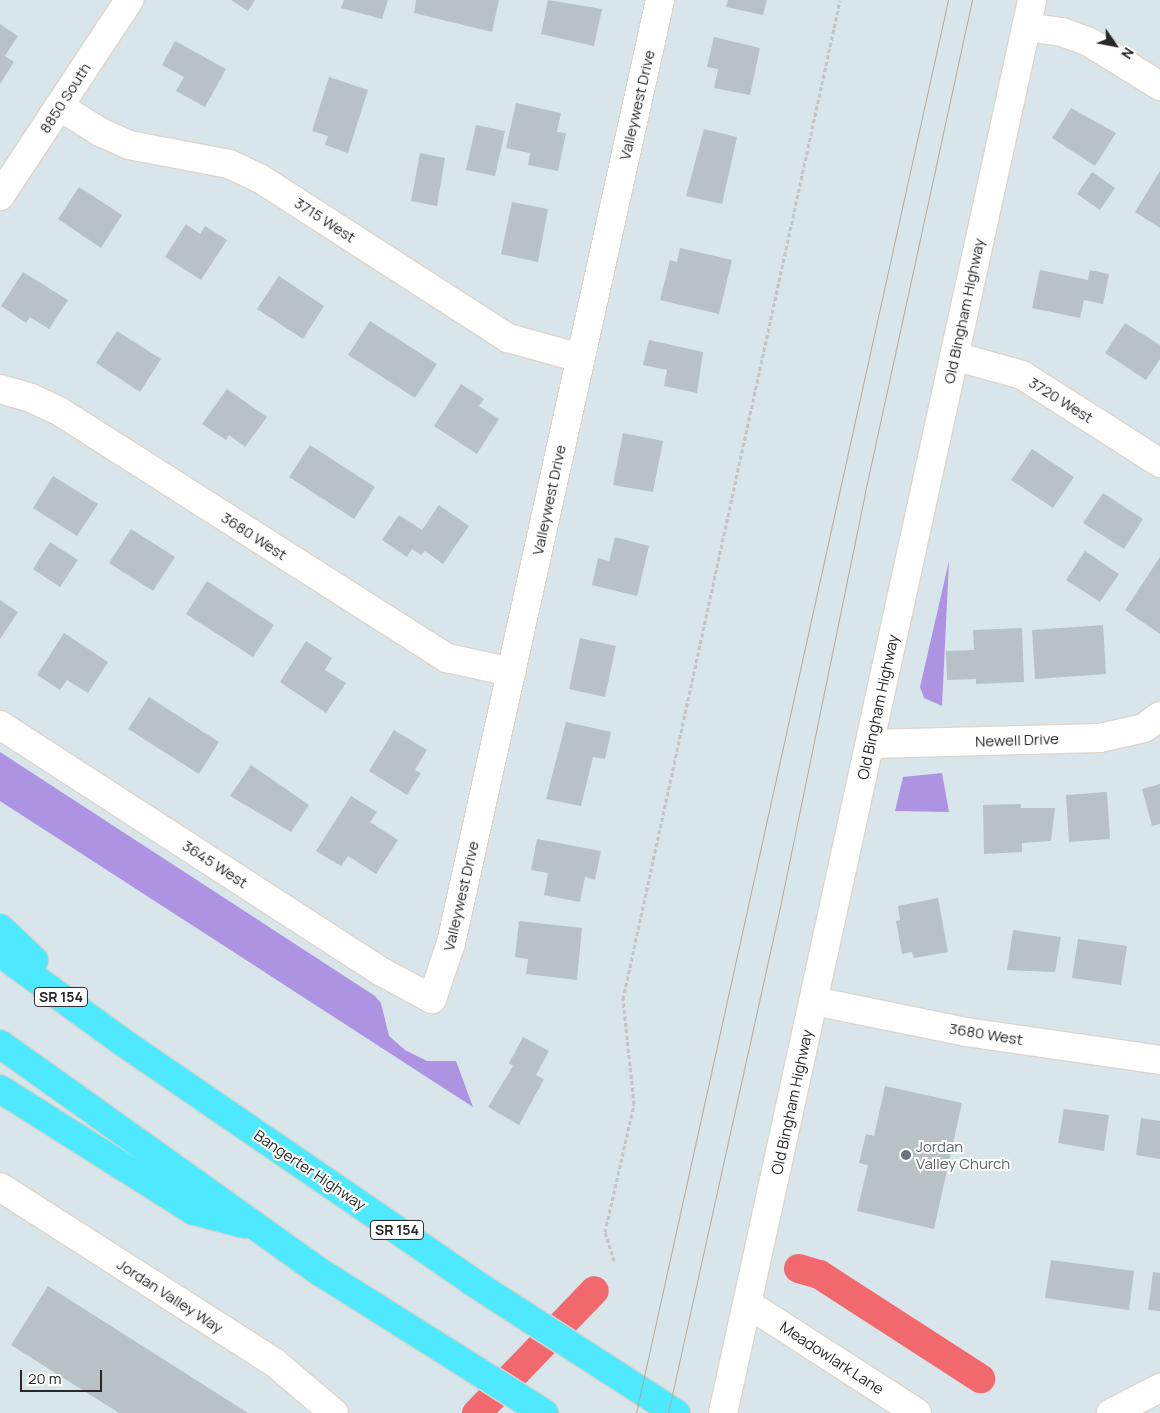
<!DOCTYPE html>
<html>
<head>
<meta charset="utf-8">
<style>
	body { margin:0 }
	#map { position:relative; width:1160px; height:1413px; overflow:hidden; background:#d8e6eb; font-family:Manrope,sans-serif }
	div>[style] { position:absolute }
	.green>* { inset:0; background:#af93e3 }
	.canal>* { height:29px; margin:-14.5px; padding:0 14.5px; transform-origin:14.5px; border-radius:14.5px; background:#f1686d }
	.building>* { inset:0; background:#b8c1c6 }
	.path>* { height:3px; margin-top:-1.5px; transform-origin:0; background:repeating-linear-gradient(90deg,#c3c3c3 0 4px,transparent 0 6.5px) }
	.roads { filter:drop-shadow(1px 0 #ddd4cb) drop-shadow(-1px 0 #ddd4cb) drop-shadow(0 1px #ddd4cb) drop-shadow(0 -1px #ddd4cb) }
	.minor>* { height:28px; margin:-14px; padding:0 14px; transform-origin:14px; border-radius:14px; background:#fff }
	.highway>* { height:28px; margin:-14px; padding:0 14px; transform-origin:14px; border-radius:14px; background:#4fe9ff }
	.tram>* { height:1px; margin:-0.5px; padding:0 0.5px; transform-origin:0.5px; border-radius:0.5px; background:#b3a89b }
	.dots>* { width:14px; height:14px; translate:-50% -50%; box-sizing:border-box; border:2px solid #fff; border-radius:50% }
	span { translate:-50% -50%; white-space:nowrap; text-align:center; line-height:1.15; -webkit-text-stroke:4px #fff; paint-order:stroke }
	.shield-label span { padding:1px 4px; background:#fff; border:1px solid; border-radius:4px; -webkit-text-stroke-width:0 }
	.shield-label { font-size:14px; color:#282828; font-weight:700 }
	.street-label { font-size:15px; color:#282828 }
	.worship-label { font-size:15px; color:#5b616d }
	.left { translate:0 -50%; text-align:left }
	.north { position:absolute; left:1090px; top:20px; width:50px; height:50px; -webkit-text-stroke:4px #fff; paint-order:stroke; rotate:123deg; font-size:14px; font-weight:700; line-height:20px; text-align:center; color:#282828 }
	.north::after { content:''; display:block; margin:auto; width:18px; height:22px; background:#282828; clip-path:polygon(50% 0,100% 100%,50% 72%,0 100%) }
	.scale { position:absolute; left:20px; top:1370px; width:82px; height:22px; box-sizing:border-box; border:2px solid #282828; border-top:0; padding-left:6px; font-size:15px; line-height:18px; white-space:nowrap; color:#282828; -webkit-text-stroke:4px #fff; paint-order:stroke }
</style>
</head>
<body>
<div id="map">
	<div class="green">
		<div style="clip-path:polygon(949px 561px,942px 706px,924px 698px,920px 687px)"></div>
		<div style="clip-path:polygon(0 752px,375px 996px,381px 1003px,389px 1036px,405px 1050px,427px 1061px,456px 1061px,473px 1107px,0 801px)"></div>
		<div style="clip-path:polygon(942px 773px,949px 812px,895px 811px,903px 777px)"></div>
	</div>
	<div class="canal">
		<div style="left:798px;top:1268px;width:22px;rotate:16deg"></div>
		<div style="left:819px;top:1274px;width:192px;rotate:32.9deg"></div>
		<div style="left:476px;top:1413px;width:170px;rotate:-46.2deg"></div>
	</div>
	<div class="building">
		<div style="clip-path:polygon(231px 0,255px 0,248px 11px)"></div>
		<div style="clip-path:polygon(344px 0,388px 0,382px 19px,341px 8px)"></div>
		<div style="clip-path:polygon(416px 0,499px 0,492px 32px,414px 13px)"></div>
		<div style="clip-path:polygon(548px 0,602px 9px,594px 46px,541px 34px)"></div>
		<div style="clip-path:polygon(728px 0,767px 0,763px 15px,726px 7px)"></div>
		<div style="clip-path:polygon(0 24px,18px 36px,5px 56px,14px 62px,0 84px)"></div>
		<div style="clip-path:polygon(714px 37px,760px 48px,750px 95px,714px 88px,718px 69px,707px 67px)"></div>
		<div style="clip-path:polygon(175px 41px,226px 69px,205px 107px,176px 91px,184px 77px,162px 65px)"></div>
		<div style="clip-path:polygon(329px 77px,368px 90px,348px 153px,325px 145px,328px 136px,312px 131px)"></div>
		<div style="clip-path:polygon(516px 103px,561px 113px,557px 132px,566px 133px,558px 171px,528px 165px,530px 153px,506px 148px)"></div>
		<div style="clip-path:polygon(1071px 108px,1116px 133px,1095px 166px,1052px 138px)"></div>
		<div style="clip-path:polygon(476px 125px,505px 131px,495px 176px,466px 170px)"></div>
		<div style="clip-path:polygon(704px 129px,737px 137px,722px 204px,686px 196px)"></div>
		<div style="clip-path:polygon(420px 153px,445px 158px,437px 206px,411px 201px)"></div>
		<div style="clip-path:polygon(1160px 171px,1160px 228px,1135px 212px)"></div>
		<div style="clip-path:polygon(1092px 172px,1115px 188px,1100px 210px,1077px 194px)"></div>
		<div style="clip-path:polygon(79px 187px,122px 215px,101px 248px,58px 219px)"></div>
		<div style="clip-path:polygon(512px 202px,548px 209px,538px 262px,501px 254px)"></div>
		<div style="clip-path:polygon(186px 224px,200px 234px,205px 226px,227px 240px,201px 280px,165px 257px)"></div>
		<div style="clip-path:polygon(680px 248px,732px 260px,719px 314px,660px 300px,670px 260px,677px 262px)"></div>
		<div style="clip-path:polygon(1040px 270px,1088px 280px,1090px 270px,1109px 274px,1103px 304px,1084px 300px,1080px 318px,1032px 308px)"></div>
		<div style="clip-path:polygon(23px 272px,68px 300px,49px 329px,30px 317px,26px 323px,1px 306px)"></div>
		<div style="clip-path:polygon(279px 276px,324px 306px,303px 339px,257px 309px)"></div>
		<div style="clip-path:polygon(370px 321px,437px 364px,415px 398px,348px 355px)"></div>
		<div style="clip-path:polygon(1125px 323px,1160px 345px,1160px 359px,1146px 380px,1105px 353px)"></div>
		<div style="clip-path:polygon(117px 331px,161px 359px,140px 392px,96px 363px)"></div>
		<div style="clip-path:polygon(649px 340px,703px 352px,697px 393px,664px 386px,667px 370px,643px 365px)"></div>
		<div style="clip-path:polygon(461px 384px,484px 399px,479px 406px,499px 419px,477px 454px,434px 426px)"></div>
		<div style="clip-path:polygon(227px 389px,267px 417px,245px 447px,229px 435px,226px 440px,202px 424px)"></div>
		<div style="clip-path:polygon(623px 433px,663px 441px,653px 492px,613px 485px)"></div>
		<div style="clip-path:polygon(310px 445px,375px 487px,354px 519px,289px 477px)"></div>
		<div style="clip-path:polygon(1032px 449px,1074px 477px,1053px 508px,1011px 480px)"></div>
		<div style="clip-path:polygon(53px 476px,98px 504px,77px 536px,33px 508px)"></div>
		<div style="clip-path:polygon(1103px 493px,1143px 519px,1124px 549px,1083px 523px)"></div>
		<div style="clip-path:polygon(439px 505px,469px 526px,443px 564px,425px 551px,421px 555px,412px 549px,407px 557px,382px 540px,399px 515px,422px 530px)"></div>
		<div style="clip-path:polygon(131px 529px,175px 557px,153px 591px,109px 563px)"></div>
		<div style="clip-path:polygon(615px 537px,649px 546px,637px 596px,592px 585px,598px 558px,609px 561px)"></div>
		<div style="clip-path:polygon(50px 542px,78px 560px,60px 587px,33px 569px)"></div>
		<div style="clip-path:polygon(1085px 551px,1119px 574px,1100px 602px,1066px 580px)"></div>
		<div style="clip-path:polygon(1160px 557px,1160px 634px,1125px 610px)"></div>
		<div style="clip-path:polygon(207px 581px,274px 625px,253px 657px,186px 614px)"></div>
		<div style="clip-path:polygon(0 600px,18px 612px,0 639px)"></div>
		<div style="clip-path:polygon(1103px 625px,1106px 674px,1035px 679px,1032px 630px)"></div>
		<div style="clip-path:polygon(1022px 628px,1024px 682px,976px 684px,976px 679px,947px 680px,946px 651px,974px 650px,973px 630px)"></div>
		<div style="clip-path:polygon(64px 633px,108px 662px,88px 693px,67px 680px,60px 690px,37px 675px)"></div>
		<div style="clip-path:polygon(580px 638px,616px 646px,605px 697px,569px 689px)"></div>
		<div style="clip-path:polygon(306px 641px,332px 658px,325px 670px,346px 683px,326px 713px,280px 682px)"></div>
		<div style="clip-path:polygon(149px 697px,219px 742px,199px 774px,128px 729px)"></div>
		<div style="clip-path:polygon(566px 722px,611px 732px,605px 759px,593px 757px,581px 806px,546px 799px)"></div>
		<div style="clip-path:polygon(394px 730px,427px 750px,415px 770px,421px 773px,407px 795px,369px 771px)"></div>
		<div style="clip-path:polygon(251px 765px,309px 805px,291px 832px,230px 796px)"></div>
		<div style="clip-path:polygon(1160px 784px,1160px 824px,1152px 826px,1142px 789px)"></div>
		<div style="clip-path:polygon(1107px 792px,1110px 839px,1069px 842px,1066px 795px)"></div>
		<div style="clip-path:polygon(351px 796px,377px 812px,370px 822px,398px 840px,376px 874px,348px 856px,341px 866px,316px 851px)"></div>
		<div style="clip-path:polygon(1021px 804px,1021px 808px,1055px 808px,1051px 841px,1022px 843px,1022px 852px,984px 854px,983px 805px)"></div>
		<div style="clip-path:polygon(537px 839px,601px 851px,595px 880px,585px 877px,580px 902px,544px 895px,548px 873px,531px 870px)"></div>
		<div style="clip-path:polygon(938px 898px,948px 952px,914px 958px,912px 952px,902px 954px,896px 921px,900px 920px,898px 906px)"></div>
		<div style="clip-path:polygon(519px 921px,582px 928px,577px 980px,526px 974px,528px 959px,515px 957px)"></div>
		<div style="clip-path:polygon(1013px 930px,1061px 937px,1055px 972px,1007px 970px)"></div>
		<div style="clip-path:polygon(1078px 939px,1127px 946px,1121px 985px,1072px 978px)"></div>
		<div style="clip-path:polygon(523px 1037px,549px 1051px,536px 1075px,544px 1079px,519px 1125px,488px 1107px,513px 1066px,509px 1063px)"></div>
		<div style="clip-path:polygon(885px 1086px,962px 1103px,934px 1229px,857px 1211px,868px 1165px,859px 1163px,866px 1134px,874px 1136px)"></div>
		<div style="clip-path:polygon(1064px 1109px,1109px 1115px,1104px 1151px,1058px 1143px)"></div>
		<div style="clip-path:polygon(1141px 1118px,1160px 1121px,1160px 1159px,1136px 1155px)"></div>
		<div style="clip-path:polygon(1051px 1260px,1134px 1271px,1129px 1310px,1045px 1298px)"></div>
		<div style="clip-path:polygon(1153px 1272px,1160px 1273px,1160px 1311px,1148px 1310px)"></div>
		<div style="clip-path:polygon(48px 1286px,248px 1413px,119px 1413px,11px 1345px)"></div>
	</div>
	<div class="path">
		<div style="left:614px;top:1261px;width:30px;rotate:-107deg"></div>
		<div style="left:605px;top:1232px;width:131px;rotate:-77.2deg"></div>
		<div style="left:634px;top:1104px;width:106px;rotate:-96deg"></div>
		<div style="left:623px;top:999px;width:1022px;rotate:-77.74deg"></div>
	</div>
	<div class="roads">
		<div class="minor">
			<div style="left:1026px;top:27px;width:36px;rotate:8deg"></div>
			<div style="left:1062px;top:32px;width:29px;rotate:20deg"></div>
			<div style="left:1089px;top:42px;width:84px;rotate:31.8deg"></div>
			<div style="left:59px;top:106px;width:49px;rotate:32.4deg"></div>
			<div style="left:100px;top:132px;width:32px;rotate:24deg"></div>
			<div style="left:129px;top:145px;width:102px;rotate:10.8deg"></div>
			<div style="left:229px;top:164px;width:35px;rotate:25deg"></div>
			<div style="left:261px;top:179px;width:294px;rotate:32.8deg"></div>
			<div style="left:508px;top:338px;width:75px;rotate:15.5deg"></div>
			<div style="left:0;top:196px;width:235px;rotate:-56.6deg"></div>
			<div style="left:954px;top:356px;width:71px;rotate:15.6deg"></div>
			<div style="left:1022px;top:375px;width:164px;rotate:32.5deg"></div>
			<div style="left:0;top:389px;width:32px;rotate:16deg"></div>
			<div style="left:31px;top:398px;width:31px;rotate:25deg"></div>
			<div style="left:59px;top:411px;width:460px;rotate:32.5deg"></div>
			<div style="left:447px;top:658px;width:66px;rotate:12.3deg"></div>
			<div style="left:0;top:725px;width:455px;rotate:32.9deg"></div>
			<div style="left:382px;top:972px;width:57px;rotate:28.4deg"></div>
			<div style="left:432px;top:999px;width:59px;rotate:-71.3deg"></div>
			<div style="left:451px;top:943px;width:966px;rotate:-77.5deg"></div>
			<div style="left:870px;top:744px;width:230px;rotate:-1.5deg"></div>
			<div style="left:1100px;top:738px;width:45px;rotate:-12.8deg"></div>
			<div style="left:1144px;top:728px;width:20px;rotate:-37deg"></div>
			<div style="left:814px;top:1001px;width:155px;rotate:11.5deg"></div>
			<div style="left:966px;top:1032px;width:196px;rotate:8.2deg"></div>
			<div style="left:0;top:1187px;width:326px;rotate:32.6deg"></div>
			<div style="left:275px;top:1363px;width:77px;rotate:40.3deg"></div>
			<div style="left:748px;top:1304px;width:201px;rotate:32.8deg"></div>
			<div style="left:723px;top:1413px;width:1446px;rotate:-77.66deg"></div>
			<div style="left:1111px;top:1413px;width:55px;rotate:-27deg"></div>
		</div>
		<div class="highway">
			<div style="left:0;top:928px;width:47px;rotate:43.3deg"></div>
			<div style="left:0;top:953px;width:150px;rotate:36deg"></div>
			<div style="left:121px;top:1041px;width:424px;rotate:34.4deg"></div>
			<div style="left:471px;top:1281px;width:244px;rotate:32.8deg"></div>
			<div style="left:0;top:1044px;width:393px;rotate:35.5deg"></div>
			<div style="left:320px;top:1272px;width:265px;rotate:32.2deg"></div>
			<div style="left:0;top:1089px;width:229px;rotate:32.2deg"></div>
			<div style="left:194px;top:1211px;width:52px;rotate:14.6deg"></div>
		</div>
	</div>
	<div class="tram">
		<div style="left:636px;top:1413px;width:1447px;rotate:-77.55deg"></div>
		<div style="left:668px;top:1413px;width:518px;rotate:-77.52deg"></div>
		<div style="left:780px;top:907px;width:424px;rotate:-78.4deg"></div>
		<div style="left:865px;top:492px;width:504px;rotate:-77.73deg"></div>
	</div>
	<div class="dots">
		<div style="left:906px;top:1155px;background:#6b7280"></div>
	</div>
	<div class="shield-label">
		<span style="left:61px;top:997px">SR 154</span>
		<span style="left:397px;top:1230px">SR 154</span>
	</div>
	<div class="street-label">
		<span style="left:65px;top:98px;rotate:-57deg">8850 South</span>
		<span style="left:637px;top:105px;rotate:-77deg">Valleywest Drive</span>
		<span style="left:325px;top:220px;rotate:33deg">3715 West</span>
		<span style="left:964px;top:311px;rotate:-78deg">Old Bingham Highway</span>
		<span style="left:1061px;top:400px;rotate:32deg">3720 West</span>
		<span style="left:549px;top:500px;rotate:-78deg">Valleywest Drive</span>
		<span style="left:254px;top:536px;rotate:33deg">3680 West</span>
		<span style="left:878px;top:707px;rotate:-78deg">Old Bingham Highway</span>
		<span style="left:1017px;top:740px;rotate:-2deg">Newell Drive</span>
		<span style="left:215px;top:864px;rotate:33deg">3645 West</span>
		<span style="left:461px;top:896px;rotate:-77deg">Valleywest Drive</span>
		<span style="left:986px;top:1034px;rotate:9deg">3680 West</span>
		<span style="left:792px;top:1102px;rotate:-78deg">Old Bingham Highway</span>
		<span style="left:310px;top:1170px;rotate:34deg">Bangerter Highway</span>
		<span style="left:170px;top:1296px;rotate:33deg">Jordan Valley Way</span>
		<span style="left:832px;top:1358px;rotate:33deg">Meadowlark Lane</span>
	</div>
	<div class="worship-label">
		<span class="left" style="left:916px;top:1155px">Jordan<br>Valley Church</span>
	</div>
	<div class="north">N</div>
	<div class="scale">20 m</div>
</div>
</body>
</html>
